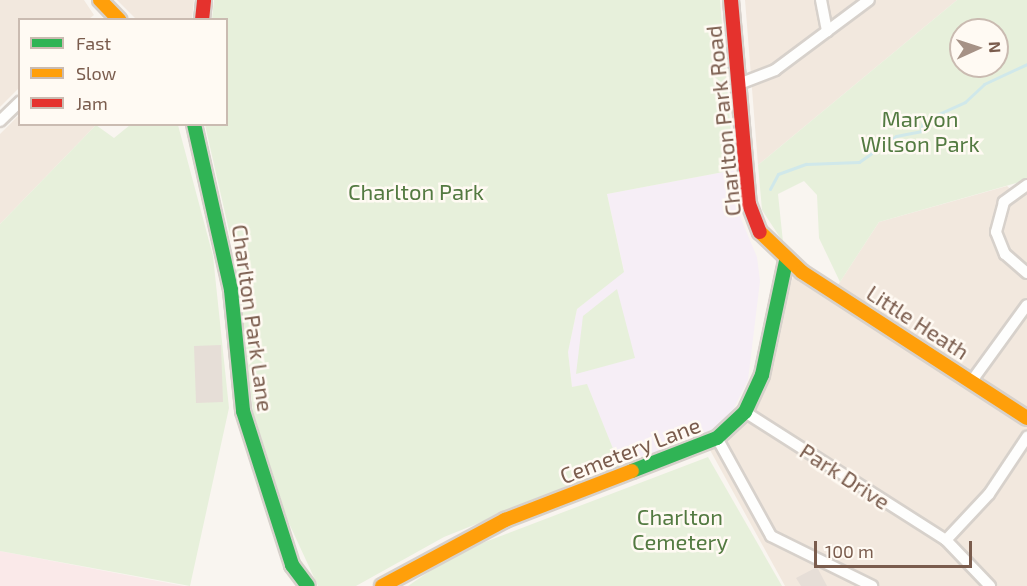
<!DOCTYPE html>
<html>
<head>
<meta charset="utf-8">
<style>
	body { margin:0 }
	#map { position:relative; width:1027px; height:586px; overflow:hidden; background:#f9f5f0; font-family:"Exo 2",sans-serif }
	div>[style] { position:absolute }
	.residential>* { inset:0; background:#f2e8de }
	.education>* { inset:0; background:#f6eef6 }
	.medical>* { inset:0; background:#fae9e9 }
	.green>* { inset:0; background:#e7f0db }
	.stream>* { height:3px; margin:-1.5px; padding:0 1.5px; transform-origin:1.5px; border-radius:1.5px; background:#d0e8ea }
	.building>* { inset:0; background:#e6ded7 }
	.roads { filter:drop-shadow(2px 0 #d7d1cb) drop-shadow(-2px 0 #d7d1cb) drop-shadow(0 2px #d7d1cb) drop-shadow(0 -2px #d7d1cb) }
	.street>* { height:10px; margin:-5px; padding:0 5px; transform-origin:5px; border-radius:5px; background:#fefefd }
	.fast>* { height:14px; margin:-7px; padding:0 7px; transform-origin:7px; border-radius:7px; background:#30b455 }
	.slow>* { height:14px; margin:-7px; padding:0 7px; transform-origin:7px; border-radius:7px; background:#ff9f0a }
	.jam>* { height:14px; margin:-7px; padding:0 7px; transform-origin:7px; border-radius:7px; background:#e5322d }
	span { translate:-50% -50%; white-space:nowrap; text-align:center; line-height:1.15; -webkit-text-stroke:5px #fffaf3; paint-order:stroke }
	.park-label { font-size:22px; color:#537a41 }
	.street-label { font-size:22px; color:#7a5c4d }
	.legend { position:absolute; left:18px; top:18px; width:210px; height:108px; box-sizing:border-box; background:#fffaf3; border:2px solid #cabbb1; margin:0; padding:8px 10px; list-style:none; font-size:18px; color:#7a5c4d }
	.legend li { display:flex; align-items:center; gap:12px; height:30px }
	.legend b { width:30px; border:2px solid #cabbb1 }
	.north { position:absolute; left:949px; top:18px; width:60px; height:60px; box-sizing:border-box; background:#fffaf3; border:2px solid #cabbb1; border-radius:50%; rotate:87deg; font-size:16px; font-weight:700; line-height:24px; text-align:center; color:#7a5c4d }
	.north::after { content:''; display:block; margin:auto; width:21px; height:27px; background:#a69286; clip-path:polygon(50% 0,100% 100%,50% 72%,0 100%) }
	.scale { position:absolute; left:814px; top:541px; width:158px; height:27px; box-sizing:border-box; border:3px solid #7a5c4d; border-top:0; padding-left:8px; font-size:18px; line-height:21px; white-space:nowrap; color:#7a5c4d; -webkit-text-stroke:4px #fffaf3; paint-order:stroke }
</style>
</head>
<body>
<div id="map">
	<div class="residential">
		<div style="clip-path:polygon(0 0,84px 0,94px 15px,89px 19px,20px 20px,19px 88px,0 107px)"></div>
		<div style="clip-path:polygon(117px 0,194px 0,192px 19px,136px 19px)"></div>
		<div style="clip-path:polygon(745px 0,957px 0,758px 165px)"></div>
		<div style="clip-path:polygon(19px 115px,20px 124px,96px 125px,0 224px,0 134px)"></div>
		<div style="clip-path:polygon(1007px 186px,1017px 195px,1027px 193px,1027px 409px,838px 285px,879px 222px)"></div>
		<div style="clip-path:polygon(793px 277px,1027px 427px,1027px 586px,785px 586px,710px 450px,744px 423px)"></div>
	</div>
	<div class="education">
		<div style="clip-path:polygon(734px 170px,736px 207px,757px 257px,760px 281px,748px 380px,732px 412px,714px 431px,620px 466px,587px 385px,572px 387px,568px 352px,577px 309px,624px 271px,607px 194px)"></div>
	</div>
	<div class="medical">
		<div style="clip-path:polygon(0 551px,184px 586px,0 586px)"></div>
	</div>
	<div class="green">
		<div style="clip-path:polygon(214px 0,720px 0,734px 170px,607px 194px,624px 272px,577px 309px,568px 352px,572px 387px,587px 384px,620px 466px,444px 537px,356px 586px,318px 586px,287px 519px,253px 412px,235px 257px,205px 125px,226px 124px,226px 20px,212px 19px)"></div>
		<div style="clip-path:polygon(evenodd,957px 0,1027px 0,1027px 180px,879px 222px,840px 282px,819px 238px,817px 195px,804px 181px,778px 194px,783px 242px,762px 210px,758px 165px,957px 0,961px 30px,997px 30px,997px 66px,961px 66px,961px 30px)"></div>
		<div style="clip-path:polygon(96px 125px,114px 138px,130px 125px,178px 125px,213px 256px,229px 408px,190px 586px,0 551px,0 224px)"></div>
		<div style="clip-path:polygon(617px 289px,635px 358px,576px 374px,583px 316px)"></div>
		<div style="clip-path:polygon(708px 457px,782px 586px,408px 586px,456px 553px)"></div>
	</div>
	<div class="stream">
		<div style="left:770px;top:189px;width:17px;rotate:-62deg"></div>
		<div style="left:778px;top:174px;width:30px;rotate:-20deg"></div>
		<div style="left:806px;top:164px;width:53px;rotate:-2.2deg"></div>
		<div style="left:859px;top:162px;width:45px;rotate:-35.1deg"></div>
		<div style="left:896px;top:136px;width:25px;rotate:-11deg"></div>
		<div style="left:921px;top:131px;width:10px;rotate:-79deg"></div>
		<div style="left:923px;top:121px;width:46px;rotate:-24.3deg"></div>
		<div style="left:965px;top:102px;width:26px;rotate:-43deg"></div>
		<div style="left:984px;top:84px;width:47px;rotate:-24.9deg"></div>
	</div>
	<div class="building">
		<div style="clip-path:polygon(221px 345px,223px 402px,196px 403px,194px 346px)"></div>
		<div style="clip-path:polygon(817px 567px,827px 586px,801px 586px,796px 578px)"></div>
	</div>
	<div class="roads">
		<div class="street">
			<div style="left:821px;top:0;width:32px;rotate:79deg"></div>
			<div style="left:739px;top:84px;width:39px;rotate:-21deg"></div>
			<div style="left:775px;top:70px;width:117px;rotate:-36.7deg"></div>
			<div style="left:0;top:121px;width:28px;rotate:-44deg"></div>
			<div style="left:1027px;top:185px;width:29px;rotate:144deg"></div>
			<div style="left:1004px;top:202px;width:31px;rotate:105deg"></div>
			<div style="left:996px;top:232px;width:24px;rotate:68deg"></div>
			<div style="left:1005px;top:254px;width:29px;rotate:41deg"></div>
			<div style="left:971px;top:382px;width:95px;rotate:-54deg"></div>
			<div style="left:745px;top:412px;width:238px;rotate:32.5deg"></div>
			<div style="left:946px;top:540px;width:64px;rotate:46.3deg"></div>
			<div style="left:717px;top:438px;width:112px;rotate:61.1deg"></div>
			<div style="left:771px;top:536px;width:113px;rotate:26.3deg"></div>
			<div style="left:946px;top:540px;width:63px;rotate:-46.9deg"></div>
			<div style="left:989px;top:494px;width:69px;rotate:-56.3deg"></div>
		</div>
		<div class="fast">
			<div style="left:194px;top:124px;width:170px;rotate:77.4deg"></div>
			<div style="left:231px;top:290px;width:122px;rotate:84.3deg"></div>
			<div style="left:243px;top:411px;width:162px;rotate:72.3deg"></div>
			<div style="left:292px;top:565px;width:26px;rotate:53deg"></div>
			<div style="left:632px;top:471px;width:91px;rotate:-21.2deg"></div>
			<div style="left:717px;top:438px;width:38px;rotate:-43deg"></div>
			<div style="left:745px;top:412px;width:41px;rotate:-65.3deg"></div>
			<div style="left:762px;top:375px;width:116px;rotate:-78.1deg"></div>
		</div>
		<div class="slow">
			<div style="left:100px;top:0;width:28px;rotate:46deg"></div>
			<div style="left:760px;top:232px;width:58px;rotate:43.6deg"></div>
			<div style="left:802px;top:272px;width:268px;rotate:33deg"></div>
			<div style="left:382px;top:586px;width:140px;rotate:-28.2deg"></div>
			<div style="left:505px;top:520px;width:136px;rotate:-21.1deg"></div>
		</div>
		<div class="jam">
			<div style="left:731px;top:0;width:205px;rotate:85deg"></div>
			<div style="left:749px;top:204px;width:30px;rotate:69deg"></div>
			<div style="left:202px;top:20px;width:20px;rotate:-84deg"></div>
		</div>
	</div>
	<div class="park-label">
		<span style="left:920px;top:131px">Maryon<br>Wilson Park</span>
		<span style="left:416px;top:192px">Charlton Park</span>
		<span style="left:680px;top:529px">Charlton<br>Cemetery</span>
	</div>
	<div class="street-label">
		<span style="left:723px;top:121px;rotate:-96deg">Charlton Park Road</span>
		<span style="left:253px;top:318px;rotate:82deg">Charlton Park Lane</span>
		<span style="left:918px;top:322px;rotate:33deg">Little Heath</span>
		<span style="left:630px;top:450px;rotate:-21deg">Cemetery Lane</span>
		<span style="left:845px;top:476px;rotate:33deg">Park Drive</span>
	</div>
	<ul class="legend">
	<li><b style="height:8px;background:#30b455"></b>Fast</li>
	<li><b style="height:8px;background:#ff9f0a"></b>Slow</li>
	<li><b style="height:8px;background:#e5322d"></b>Jam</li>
	</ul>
	<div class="north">N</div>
	<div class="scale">100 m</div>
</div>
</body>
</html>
